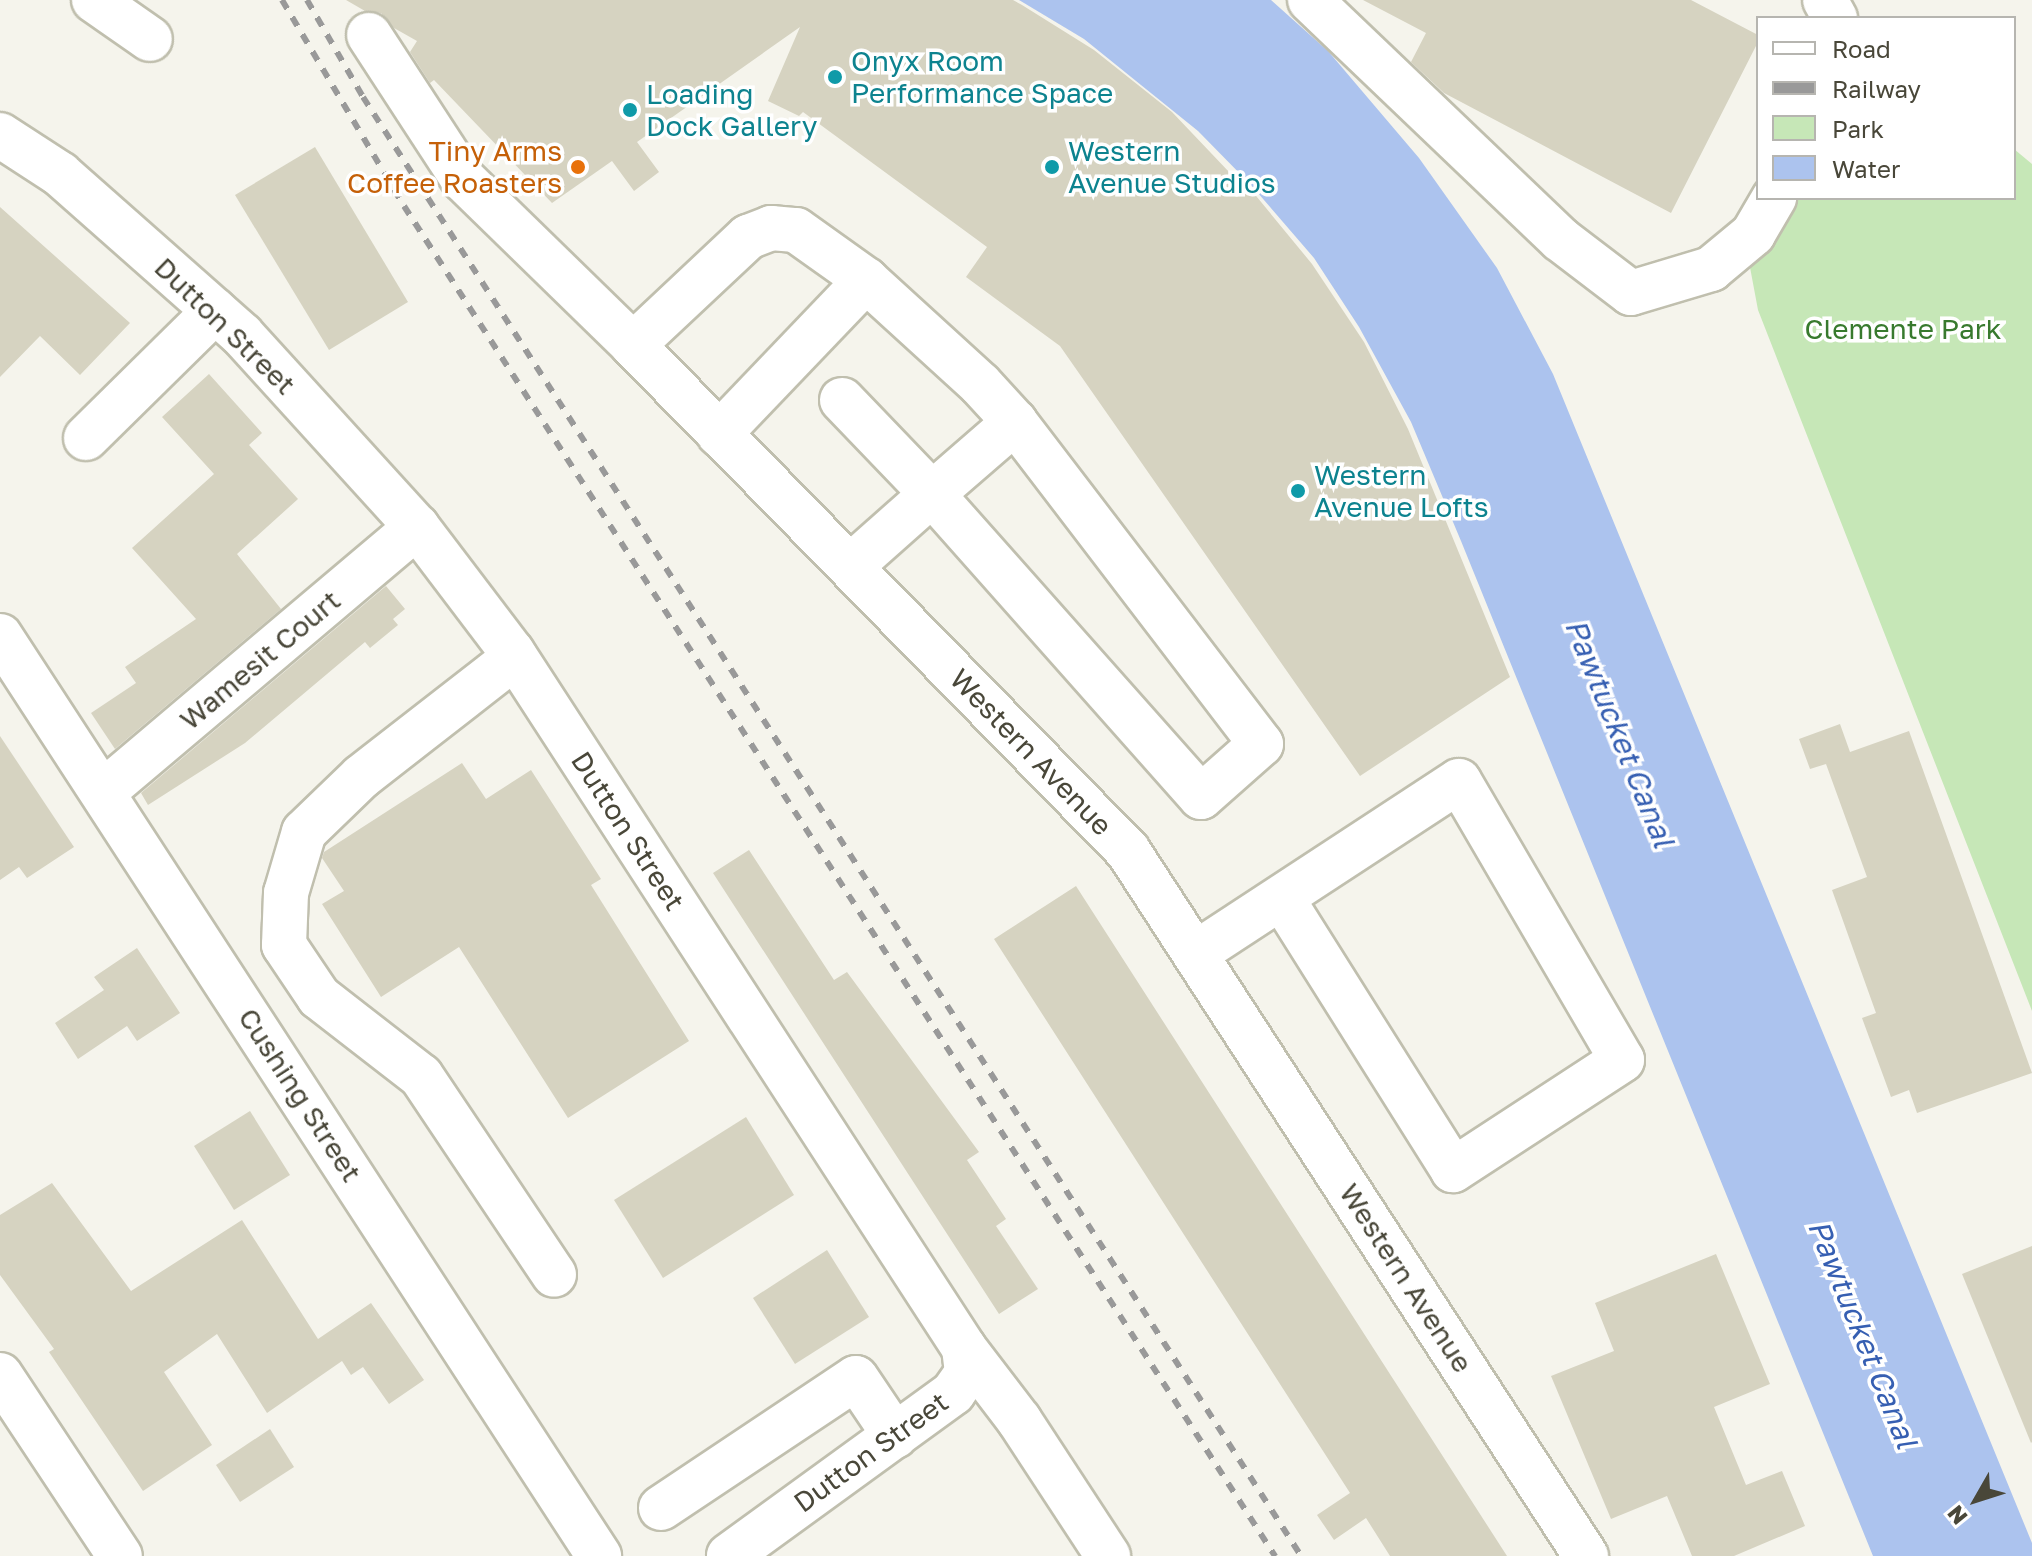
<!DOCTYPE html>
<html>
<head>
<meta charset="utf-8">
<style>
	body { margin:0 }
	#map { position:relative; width:2032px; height:1556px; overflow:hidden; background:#f5f4ec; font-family:"Golos Text",sans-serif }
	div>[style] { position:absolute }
	.green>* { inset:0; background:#c6e7b7 }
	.water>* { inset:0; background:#acc3ee }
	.building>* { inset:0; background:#d6d3c1 }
	.roads { filter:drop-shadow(2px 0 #c0bfae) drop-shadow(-2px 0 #c0bfae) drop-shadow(0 2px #c0bfae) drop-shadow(0 -2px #c0bfae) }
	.minor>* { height:44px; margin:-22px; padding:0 22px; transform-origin:22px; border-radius:22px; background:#fff }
	.rail>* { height:6px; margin-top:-3px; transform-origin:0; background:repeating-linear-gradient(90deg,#999 0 10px,transparent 0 20px) }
	.dots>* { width:22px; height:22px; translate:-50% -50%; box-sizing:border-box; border:4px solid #fff; border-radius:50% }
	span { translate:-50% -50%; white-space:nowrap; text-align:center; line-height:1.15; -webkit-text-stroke:7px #fff; paint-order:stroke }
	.culture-label { font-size:28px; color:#0d838f }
	.left { translate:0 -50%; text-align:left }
	.food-label { font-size:28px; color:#c56008 }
	.right { translate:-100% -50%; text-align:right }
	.street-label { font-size:28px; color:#494739 }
	.park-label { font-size:28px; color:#387a2e }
	.water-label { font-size:30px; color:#365fb2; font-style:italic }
	.legend { position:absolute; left:1756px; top:16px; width:260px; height:184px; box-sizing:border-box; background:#fff; border:2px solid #b6b5b0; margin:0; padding:10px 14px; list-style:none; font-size:24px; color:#494739 }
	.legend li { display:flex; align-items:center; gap:16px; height:40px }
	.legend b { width:40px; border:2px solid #b6b5b0 }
	.north { position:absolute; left:1936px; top:1460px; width:80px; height:80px; -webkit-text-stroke:6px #fff; paint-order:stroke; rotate:231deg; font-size:22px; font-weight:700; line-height:32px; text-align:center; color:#494739 }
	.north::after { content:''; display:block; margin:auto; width:28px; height:36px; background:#494739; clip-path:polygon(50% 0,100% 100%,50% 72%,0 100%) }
</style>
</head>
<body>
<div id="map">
	<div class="green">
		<div style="clip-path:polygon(2014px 149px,2032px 164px,2032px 1011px,1758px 310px,1743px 230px,1759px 198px,2014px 198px)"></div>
	</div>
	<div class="water">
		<div style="clip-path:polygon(1019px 0,1271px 0,1328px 51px,1419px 158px,1497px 268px,1553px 374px,2032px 1543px,2032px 1556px,1873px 1556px,1461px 541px,1411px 422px,1359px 327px,1314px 258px,1251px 185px,1198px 131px,1084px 39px)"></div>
	</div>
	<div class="building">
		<div style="clip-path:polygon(346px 0,1013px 0,1022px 5px,1094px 50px,1172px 112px,1249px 193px,1252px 191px,1312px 264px,1364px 342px,1408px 429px,1510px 677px,1360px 776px,1060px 346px,966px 277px,987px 247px,803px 112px,799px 116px,768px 101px,800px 27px,637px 142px,659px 172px,634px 191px,612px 161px,552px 203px,434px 80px,430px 83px,410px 52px,417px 41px,394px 28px,381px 13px,365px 11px)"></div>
		<div style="clip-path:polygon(1363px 0,1691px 0,1758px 35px,1758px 42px,1671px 213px,1444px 93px,1411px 62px,1426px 33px)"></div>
		<div style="clip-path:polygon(315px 147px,408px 302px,329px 350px,235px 195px)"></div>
		<div style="clip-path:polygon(0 207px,130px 323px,80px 375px,40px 336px,0 377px)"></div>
		<div style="clip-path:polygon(209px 374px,262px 433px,249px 445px,298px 499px,237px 554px,281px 609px,115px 749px,91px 713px,136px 683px,125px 667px,196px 619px,132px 548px,214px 474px,162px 417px)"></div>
		<div style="clip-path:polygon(386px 586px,405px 609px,393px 619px,398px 625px,370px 648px,365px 642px,245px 743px,148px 805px,141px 793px)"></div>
		<div style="clip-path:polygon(1840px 724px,1850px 752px,1909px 731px,2032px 1073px,1917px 1113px,1909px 1090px,1891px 1097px,1862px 1018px,1876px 1013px,1832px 890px,1867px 877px,1826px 764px,1810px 769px,1799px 739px)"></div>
		<div style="clip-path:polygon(0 736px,74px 847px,27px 878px,19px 867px,0 880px)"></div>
		<div style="clip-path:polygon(462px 763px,486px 799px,531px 770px,601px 879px,591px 885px,689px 1041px,568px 1118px,459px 947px,381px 997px,322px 904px,344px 891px,322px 858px,324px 852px)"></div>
		<div style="clip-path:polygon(749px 850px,834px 980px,847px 972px,979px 1152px,967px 1160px,1006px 1219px,996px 1226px,1038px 1289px,999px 1314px,713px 873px)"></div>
		<div style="clip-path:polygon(1076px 886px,1507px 1556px,1390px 1556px,1366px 1518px,1334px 1540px,1317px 1515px,1350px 1493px,994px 939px)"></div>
		<div style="clip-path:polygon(137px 948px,180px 1013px,137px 1041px,127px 1026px,78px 1059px,55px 1023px,104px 990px,94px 977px)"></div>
		<div style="clip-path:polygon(250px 1111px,290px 1175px,234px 1210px,194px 1146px)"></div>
		<div style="clip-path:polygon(746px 1117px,794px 1195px,663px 1278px,614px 1200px)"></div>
		<div style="clip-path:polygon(52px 1183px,131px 1291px,242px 1220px,318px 1339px,371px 1303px,424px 1380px,389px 1404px,363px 1367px,351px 1375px,342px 1361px,267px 1413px,217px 1334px,164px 1372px,212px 1445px,143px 1491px,49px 1352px,54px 1349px,0 1275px,0 1215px)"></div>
		<div style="clip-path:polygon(2032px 1246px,2032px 1442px,2031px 1443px,1962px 1274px)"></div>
		<div style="clip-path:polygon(827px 1250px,869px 1317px,795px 1364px,753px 1298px)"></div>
		<div style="clip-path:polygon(1716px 1254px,1770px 1384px,1714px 1407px,1746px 1485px,1782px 1471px,1805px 1526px,1734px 1556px,1692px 1556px,1667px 1496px,1611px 1519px,1551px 1376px,1614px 1351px,1595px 1303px)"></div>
		<div style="clip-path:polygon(270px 1429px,294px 1467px,240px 1502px,216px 1465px)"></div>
	</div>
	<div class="roads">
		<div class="minor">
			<div style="left:94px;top:0;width:68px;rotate:34.9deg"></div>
			<div style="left:1310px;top:0;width:346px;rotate:43.7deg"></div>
			<div style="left:1560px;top:239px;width:89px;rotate:37.3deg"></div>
			<div style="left:1631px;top:293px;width:84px;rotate:-16.7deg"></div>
			<div style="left:1711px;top:269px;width:55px;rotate:-39.8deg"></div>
			<div style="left:1753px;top:234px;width:42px;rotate:-59.7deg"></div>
			<div style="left:1825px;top:0;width:21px;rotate:61deg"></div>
			<div style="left:369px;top:35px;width:172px;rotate:56.9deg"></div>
			<div style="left:463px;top:179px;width:238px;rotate:44.3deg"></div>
			<div style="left:633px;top:345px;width:708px;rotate:45.63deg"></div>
			<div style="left:1128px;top:851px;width:841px;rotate:56.99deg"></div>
			<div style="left:0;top:135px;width:72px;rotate:33deg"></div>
			<div style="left:60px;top:174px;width:243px;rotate:41.5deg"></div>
			<div style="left:242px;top:335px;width:260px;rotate:47.7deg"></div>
			<div style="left:417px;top:527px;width:157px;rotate:52.8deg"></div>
			<div style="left:512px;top:652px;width:830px;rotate:57deg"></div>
			<div style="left:964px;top:1348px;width:25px;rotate:83deg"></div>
			<div style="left:967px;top:1373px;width:24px;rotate:125deg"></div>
			<div style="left:953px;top:1393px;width:277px;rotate:144deg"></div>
			<div style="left:633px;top:345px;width:158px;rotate:-43.2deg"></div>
			<div style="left:748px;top:237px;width:25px;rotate:-21deg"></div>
			<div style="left:771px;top:228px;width:25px;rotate:5deg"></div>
			<div style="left:796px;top:230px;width:86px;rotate:35.5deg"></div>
			<div style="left:866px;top:280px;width:154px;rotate:42.4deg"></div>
			<div style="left:980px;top:384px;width:52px;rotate:47.4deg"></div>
			<div style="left:842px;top:400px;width:130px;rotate:46.2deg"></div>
			<div style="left:932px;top:494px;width:405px;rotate:48.4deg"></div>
			<div style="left:1201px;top:797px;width:80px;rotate:-41.5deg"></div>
			<div style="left:1261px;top:744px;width:405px;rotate:-127.4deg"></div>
			<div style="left:1015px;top:422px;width:110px;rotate:139.1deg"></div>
			<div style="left:932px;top:494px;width:108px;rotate:138.4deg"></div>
			<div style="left:719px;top:434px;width:213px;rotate:-46.3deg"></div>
			<div style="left:86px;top:438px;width:181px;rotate:-44.6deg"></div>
			<div style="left:0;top:636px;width:1098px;rotate:56.93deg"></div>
			<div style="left:515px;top:657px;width:195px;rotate:142.1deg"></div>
			<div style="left:361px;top:777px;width:79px;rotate:136deg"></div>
			<div style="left:304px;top:832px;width:64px;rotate:106.4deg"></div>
			<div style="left:286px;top:893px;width:52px;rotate:92.2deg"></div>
			<div style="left:284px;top:945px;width:63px;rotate:56.1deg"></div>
			<div style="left:319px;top:997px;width:129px;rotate:37.8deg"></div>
			<div style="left:421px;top:1076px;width:239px;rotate:56.2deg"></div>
			<div style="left:103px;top:792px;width:411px;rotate:-40.2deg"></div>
			<div style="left:1196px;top:953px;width:314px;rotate:-33.2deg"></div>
			<div style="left:1459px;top:781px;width:323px;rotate:59.7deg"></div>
			<div style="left:1622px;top:1060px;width:202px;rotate:146.9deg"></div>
			<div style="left:1453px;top:1170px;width:321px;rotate:-122.2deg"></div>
			<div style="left:964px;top:1348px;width:91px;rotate:52.6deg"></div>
			<div style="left:1019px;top:1420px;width:163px;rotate:56.8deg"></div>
			<div style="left:0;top:1375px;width:217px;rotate:56.5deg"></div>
			<div style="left:661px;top:1508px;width:234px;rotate:-33.7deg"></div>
			<div style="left:856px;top:1378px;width:70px;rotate:56.1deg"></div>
		</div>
	</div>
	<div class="rail">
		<div style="left:282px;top:0;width:239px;rotate:59.4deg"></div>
		<div style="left:404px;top:206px;width:1607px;rotate:57.17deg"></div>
		<div style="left:307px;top:0;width:112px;rotate:60deg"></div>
		<div style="left:363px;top:97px;width:1735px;rotate:57.26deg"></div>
	</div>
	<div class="dots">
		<div style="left:835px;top:77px;background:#0f9aa8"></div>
		<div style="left:630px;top:110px;background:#0f9aa8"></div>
		<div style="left:578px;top:167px;background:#e8710a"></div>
		<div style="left:1052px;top:167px;background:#0f9aa8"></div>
		<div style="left:1298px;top:491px;background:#0f9aa8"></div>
	</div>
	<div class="culture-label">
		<span class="left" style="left:851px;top:77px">Onyx Room<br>Performance Space</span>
		<span class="left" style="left:646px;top:110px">Loading<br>Dock Gallery</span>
		<span class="left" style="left:1068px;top:167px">Western<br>Avenue Studios</span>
		<span class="left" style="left:1314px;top:491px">Western<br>Avenue Lofts</span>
	</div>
	<div class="food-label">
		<span class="right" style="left:562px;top:167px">Tiny Arms<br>Coffee Roasters</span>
	</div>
	<div class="street-label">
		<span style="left:225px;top:326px;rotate:44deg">Dutton Street</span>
		<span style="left:260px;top:660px;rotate:-40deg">Wamesit Court</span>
		<span style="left:1031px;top:752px;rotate:46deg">Western Avenue</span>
		<span style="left:628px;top:831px;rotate:57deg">Dutton Street</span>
		<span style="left:300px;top:1095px;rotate:57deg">Cushing Street</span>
		<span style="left:1406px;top:1278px;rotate:57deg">Western Avenue</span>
		<span style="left:871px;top:1452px;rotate:-36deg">Dutton Street</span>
	</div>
	<div class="park-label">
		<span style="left:1903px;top:329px">Clemente Park</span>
	</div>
	<div class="water-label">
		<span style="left:1620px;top:733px;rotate:68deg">Pawtucket Canal</span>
		<span style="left:1863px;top:1334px;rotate:68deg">Pawtucket Canal</span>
	</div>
	<ul class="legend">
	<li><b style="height:10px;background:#fff"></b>Road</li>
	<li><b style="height:10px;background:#999"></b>Railway</li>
	<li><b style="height:22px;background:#c6e7b7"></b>Park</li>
	<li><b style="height:22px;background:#acc3ee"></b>Water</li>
	</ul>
	<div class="north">N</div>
</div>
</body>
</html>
